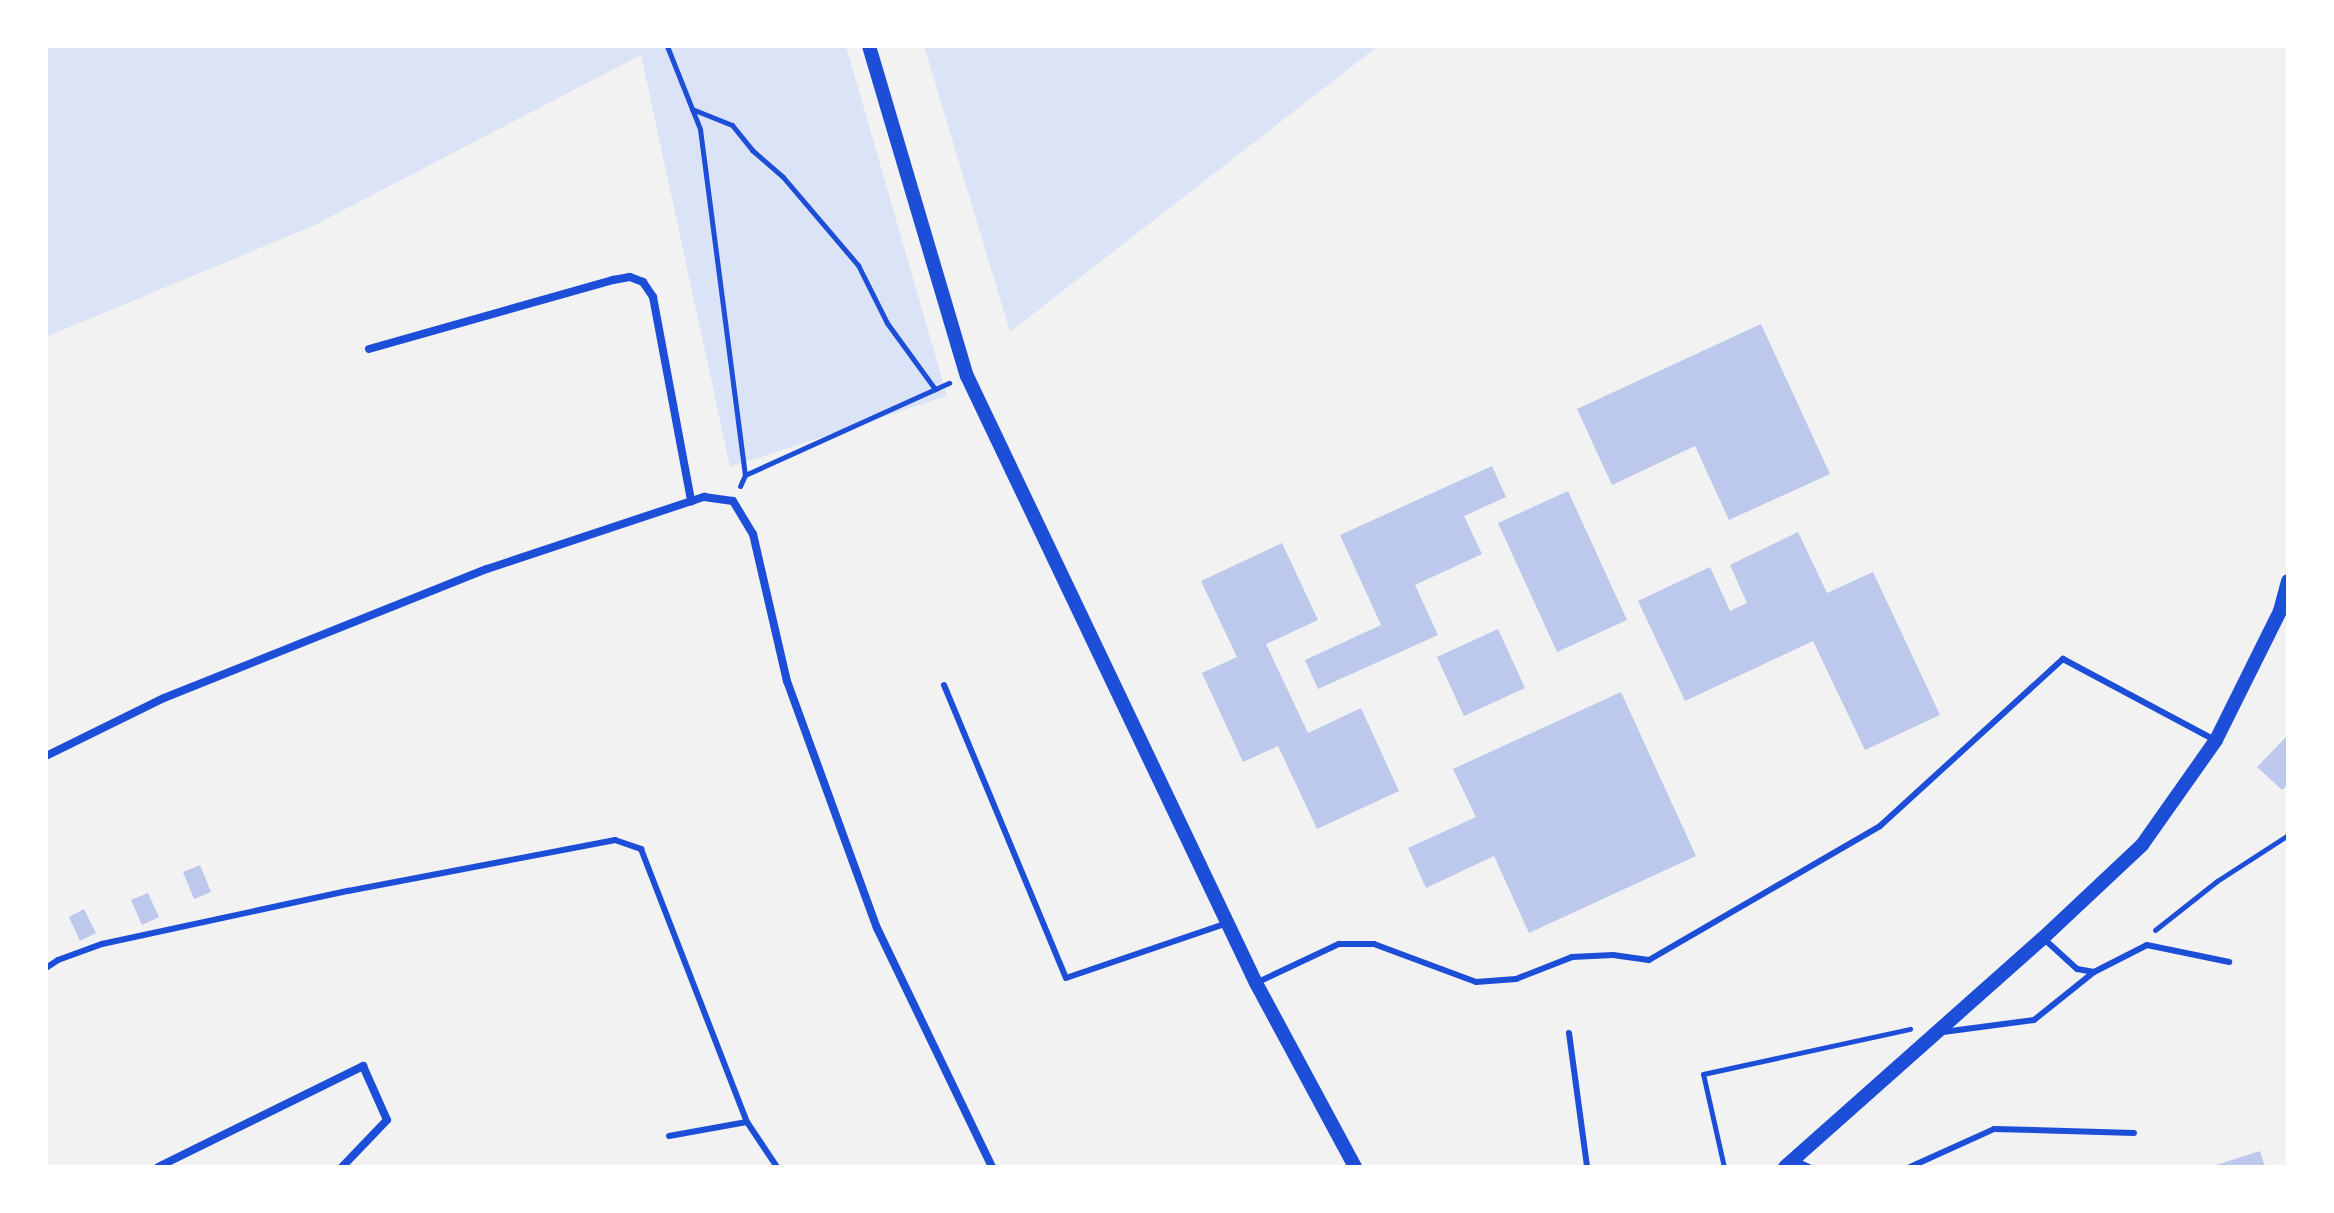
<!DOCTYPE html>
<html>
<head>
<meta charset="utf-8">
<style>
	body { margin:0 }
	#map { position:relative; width:2334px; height:1213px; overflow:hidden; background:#f2f2f2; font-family:"DM Sans",sans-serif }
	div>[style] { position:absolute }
	.green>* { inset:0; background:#dbe4f7 }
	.building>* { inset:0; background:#bdc9ec }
	.path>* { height:5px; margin:-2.5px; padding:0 2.5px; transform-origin:2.5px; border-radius:2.5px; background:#1d4ed8 }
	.service>* { height:6px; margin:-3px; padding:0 3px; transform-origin:3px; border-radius:3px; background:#1d4ed8 }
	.minor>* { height:8px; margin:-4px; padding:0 4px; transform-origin:4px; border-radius:4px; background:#1d4ed8 }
	.tertiary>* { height:14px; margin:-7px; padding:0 7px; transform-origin:7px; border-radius:7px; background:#1d4ed8 }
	span { translate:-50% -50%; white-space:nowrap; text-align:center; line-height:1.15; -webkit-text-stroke:6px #fff; paint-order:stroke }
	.frame { position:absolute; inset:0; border:48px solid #fff; pointer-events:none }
</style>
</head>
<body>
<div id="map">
	<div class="green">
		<div style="clip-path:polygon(46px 46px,846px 46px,947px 396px,730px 467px,641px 55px,313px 226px,46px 337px)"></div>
		<div style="clip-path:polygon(924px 46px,1378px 46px,1010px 332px)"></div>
	</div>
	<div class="building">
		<div style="clip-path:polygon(1761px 324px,1830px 474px,1729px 520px,1695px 446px,1612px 485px,1577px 409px)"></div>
		<div style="clip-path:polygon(1492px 466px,1506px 497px,1464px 516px,1482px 554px,1415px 585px,1438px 635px,1318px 689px,1305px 660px,1381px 625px,1340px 535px)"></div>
		<div style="clip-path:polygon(1568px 491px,1627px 620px,1557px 652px,1498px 523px)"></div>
		<div style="clip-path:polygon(1798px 532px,1827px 593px,1873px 572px,1940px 715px,1865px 750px,1813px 641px,1685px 701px,1638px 601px,1710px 567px,1730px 611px,1747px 603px,1730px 565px)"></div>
		<div style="clip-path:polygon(1282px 543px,1318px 620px,1266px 644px,1308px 733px,1361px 708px,1399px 791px,1317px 829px,1278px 746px,1243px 762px,1202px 673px,1237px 657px,1201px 581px)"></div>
		<div style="clip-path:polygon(1498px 629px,1525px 688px,1464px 716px,1437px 657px)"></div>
		<div style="clip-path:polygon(1621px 692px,1696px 856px,1529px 933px,1494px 856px,1426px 888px,1408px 848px,1476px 817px,1453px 769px)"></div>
		<div style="clip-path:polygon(2288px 735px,2288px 784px,2282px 790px,2257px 767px)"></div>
		<div style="clip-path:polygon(200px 865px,211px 892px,194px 899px,183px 872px)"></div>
		<div style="clip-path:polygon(148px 893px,159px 917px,142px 925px,131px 900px)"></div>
		<div style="clip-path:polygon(84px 909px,96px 933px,80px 941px,69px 917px)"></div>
		<div style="clip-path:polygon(2260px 1151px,2265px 1167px,2213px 1167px,2213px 1166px)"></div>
	</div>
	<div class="path">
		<div style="left:667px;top:46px;width:89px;rotate:68.3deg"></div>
		<div style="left:700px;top:129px;width:349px;rotate:82.6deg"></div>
		<div style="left:745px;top:475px;width:12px;rotate:114deg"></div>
		<div style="left:692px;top:109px;width:43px;rotate:21.8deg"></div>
		<div style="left:732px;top:125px;width:32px;rotate:51deg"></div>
		<div style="left:752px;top:150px;width:41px;rotate:41.1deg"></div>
		<div style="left:783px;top:177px;width:116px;rotate:49.6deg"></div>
		<div style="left:858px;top:265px;width:65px;rotate:63.4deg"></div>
		<div style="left:887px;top:323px;width:82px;rotate:54deg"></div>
		<div style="left:745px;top:475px;width:224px;rotate:-24.3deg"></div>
		<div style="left:2155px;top:930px;width:79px;rotate:-38.3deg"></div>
		<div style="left:2217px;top:881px;width:85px;rotate:-32.9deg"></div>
		<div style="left:1724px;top:1167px;width:95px;rotate:-102.7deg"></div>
		<div style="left:1703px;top:1074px;width:212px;rotate:-12.3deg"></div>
	</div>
	<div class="service">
		<div style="left:944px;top:685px;width:317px;rotate:67.4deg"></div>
		<div style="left:1066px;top:978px;width:171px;rotate:-18.8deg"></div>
		<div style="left:46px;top:968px;width:14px;rotate:-34deg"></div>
		<div style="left:58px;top:960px;width:47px;rotate:-20deg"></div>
		<div style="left:102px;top:944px;width:252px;rotate:-12.2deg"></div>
		<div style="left:348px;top:891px;width:272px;rotate:-10.8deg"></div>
		<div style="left:615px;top:840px;width:28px;rotate:19deg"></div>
		<div style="left:641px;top:849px;width:293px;rotate:68.8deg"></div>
		<div style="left:747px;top:1122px;width:54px;rotate:56.3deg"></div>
		<div style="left:2094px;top:972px;width:59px;rotate:-27deg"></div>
		<div style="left:2147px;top:945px;width:84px;rotate:11.7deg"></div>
		<div style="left:1256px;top:983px;width:92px;rotate:-25.2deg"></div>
		<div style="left:1339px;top:944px;width:35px"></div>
		<div style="left:1374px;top:944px;width:109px;rotate:20.4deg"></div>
		<div style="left:1476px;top:982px;width:40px;rotate:-4.3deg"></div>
		<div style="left:1516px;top:979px;width:60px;rotate:-21.4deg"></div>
		<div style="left:1572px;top:957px;width:41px;rotate:-2.8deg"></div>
		<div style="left:1613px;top:955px;width:36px;rotate:8deg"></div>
		<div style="left:1649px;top:960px;width:267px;rotate:-30.1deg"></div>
		<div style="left:1880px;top:826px;width:248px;rotate:-42.4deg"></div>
		<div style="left:2063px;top:659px;width:172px;rotate:28.1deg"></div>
		<div style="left:1943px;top:1032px;width:92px;rotate:-7.5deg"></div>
		<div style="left:2034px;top:1020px;width:77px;rotate:-38.7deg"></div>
		<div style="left:2094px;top:972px;width:17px;rotate:-170deg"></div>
		<div style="left:2077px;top:969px;width:46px;rotate:-137.6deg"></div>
		<div style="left:1569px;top:1033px;width:135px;rotate:82.3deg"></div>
		<div style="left:669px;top:1136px;width:79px;rotate:-10.2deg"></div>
		<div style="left:1794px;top:1160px;width:17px;rotate:25deg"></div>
		<div style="left:1910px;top:1167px;width:92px;rotate:-24.3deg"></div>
		<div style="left:1994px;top:1129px;width:140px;rotate:1.6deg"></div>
	</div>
	<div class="minor">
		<div style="left:369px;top:349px;width:254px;rotate:-15.8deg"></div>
		<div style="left:613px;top:280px;width:17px;rotate:-10deg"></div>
		<div style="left:630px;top:277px;width:14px;rotate:21deg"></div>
		<div style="left:643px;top:282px;width:18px;rotate:56deg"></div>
		<div style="left:653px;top:297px;width:208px;rotate:79.4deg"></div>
		<div style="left:46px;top:756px;width:131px;rotate:-26.2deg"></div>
		<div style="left:164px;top:698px;width:348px;rotate:-21.8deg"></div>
		<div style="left:487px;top:569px;width:229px;rotate:-18.4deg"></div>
		<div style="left:704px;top:497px;width:29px;rotate:8deg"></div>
		<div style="left:733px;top:501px;width:39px;rotate:59deg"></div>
		<div style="left:753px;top:534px;width:151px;rotate:77deg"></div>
		<div style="left:787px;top:681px;width:263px;rotate:70deg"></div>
		<div style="left:877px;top:928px;width:265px;rotate:64.3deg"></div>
		<div style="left:158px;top:1167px;width:229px;rotate:-26.2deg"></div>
		<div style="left:363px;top:1066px;width:59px;rotate:66deg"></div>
		<div style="left:387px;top:1120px;width:65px;rotate:133.8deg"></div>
	</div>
	<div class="tertiary">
		<div style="left:869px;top:46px;width:344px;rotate:73.5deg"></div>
		<div style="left:967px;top:376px;width:672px;rotate:64.54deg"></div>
		<div style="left:1256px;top:983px;width:209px;rotate:61.7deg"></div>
		<div style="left:1785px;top:1167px;width:345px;rotate:-41.6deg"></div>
		<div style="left:2043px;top:938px;width:136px;rotate:-43.2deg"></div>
		<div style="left:2142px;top:845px;width:128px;rotate:-54.8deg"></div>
		<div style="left:2216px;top:740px;width:144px;rotate:-63.6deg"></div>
		<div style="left:2280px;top:611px;width:31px;rotate:-75deg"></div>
	</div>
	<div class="frame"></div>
</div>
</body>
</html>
